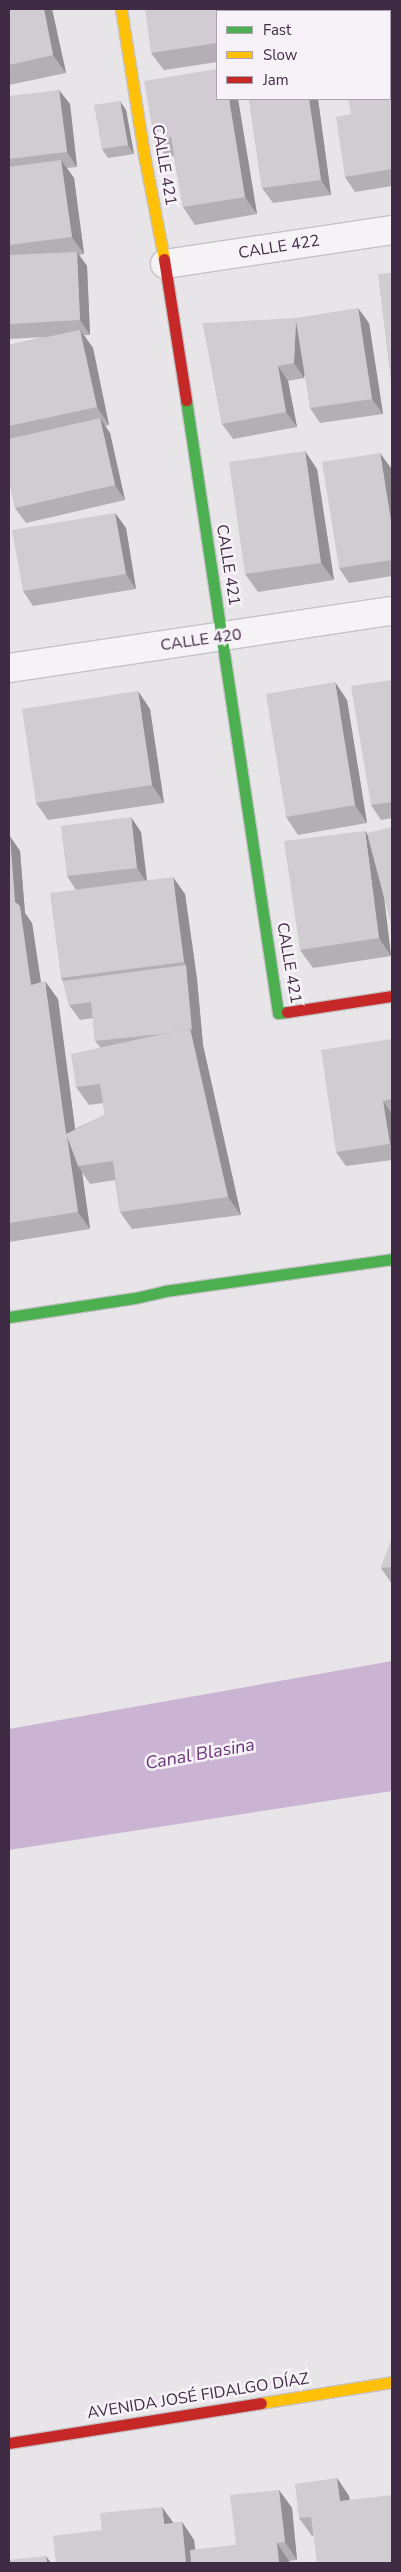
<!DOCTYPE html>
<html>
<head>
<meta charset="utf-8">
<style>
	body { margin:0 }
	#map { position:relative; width:401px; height:2572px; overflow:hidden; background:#e8e5e9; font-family:"Nunito Sans",sans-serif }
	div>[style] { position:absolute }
	.water>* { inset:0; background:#cbb4d3 }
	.roads { filter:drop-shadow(1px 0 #c5c2c7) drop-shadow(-1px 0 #c5c2c7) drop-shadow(0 1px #c5c2c7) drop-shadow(0 -1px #c5c2c7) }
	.street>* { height:28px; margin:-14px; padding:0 14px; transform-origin:14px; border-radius:14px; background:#f5f3f6 }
	.fast>* { height:11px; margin:-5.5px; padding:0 5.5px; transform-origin:5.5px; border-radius:5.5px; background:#4caf50 }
	.slow>* { height:11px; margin:-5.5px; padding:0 5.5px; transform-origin:5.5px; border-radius:5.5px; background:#ffc107 }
	.jam>* { height:11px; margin:-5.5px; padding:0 5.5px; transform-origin:5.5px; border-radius:5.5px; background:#c62828 }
	.wall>* { inset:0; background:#b3afb4 }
	.shaded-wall>* { inset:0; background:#928f92 }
	.building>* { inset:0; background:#d0ccd1 }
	span { translate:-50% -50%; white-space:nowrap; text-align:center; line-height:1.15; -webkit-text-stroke:5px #f7f2f8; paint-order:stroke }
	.street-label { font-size:16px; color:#3f2b43 }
	.water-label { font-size:18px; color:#683576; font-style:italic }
	.frame { position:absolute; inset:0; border:10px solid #3f2b43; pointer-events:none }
	.legend { position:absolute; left:216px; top:10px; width:175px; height:90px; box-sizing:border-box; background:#f7f2f8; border:1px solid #ada2b0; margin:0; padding:6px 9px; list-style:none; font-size:15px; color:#3f2b43 }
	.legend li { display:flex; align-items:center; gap:10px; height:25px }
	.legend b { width:25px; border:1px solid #ada2b0 }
</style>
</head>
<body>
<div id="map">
	<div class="water">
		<div style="clip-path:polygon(392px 1661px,392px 1791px,9px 1850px,9px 1729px)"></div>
	</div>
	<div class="roads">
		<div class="street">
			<div style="left:165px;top:264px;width:230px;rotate:-8.5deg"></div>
			<div style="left:9px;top:668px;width:387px;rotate:-8.5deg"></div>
		</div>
		<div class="fast">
			<div style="left:186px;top:400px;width:620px;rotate:81.46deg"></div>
			<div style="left:278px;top:1013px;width:9px;rotate:-6deg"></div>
			<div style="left:9px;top:1317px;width:127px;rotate:-8.6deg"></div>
			<div style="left:135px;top:1298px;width:31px;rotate:-13deg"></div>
			<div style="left:165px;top:1291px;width:229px;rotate:-8deg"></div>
		</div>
		<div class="slow">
			<div style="left:121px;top:9px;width:153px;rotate:81deg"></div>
			<div style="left:145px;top:160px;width:101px;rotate:79.1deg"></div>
			<div style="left:261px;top:2403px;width:133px;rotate:-9.1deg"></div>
		</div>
		<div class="jam">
			<div style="left:164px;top:259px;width:143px;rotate:81.1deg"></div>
			<div style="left:287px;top:1012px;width:106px;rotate:-8.7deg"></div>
			<div style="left:9px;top:2443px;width:255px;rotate:-9deg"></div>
		</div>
	</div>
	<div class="wall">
		<div style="clip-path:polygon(9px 9px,52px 9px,66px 73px,9px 85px)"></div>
		<div style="clip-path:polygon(217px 11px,217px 62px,164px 70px,151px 53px)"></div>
		<div style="clip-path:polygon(390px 13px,392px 33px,392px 40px,390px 41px)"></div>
		<div style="clip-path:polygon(392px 57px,392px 186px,355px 192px,345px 177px,351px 114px)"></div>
		<div style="clip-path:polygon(9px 96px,70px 104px,77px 167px,67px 168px,74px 178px,84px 254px,79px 255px,87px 266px,90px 335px,84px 335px,93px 348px,109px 425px,105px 426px,110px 433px,125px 500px,26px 523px,15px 508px,9px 479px,9px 345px,45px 337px,9px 339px)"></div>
		<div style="clip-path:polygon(217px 99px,238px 99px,257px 214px,195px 225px,183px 207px,174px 156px,166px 157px,154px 139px)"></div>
		<div style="clip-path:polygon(249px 99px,318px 99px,331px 195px,273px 203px,262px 188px)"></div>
		<div style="clip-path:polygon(126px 110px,134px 154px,108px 158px,102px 149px)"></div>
		<div style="clip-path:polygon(203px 323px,369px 323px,383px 414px,320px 423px,310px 408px,305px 374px,304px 378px,288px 381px,297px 427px,233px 439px,222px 424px)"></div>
		<div style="clip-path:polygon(391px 468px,392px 478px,392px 576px,349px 583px,339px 568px)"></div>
		<div style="clip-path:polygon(317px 469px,334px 580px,258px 592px,245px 574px)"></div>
		<div style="clip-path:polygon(115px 513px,126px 528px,136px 589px,33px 606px,23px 591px)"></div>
		<div style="clip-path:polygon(392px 680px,392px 818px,381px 820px,371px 805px)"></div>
		<div style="clip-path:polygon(347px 700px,367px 823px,298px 835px,286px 817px)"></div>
		<div style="clip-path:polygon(150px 709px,164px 803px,48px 820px,36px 803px)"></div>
		<div style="clip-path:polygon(141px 832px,147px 880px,185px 894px,197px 979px,203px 1045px,241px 1215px,132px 1229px,120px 1212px,115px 1180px,90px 1184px,82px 1172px,90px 1229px,9px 1242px,9px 836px,20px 851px,25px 913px,32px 923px,41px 982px,58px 999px,75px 1129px,105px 1115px,103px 1103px,89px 1105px,76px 1087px,100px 1047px,95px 1041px,93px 1018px,80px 1020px,69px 1005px,63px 981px,61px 978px,76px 890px,67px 876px)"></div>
		<div style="clip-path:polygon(384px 896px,391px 956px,313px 968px,300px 950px)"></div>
		<div style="clip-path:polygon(391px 1039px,392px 1041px,392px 1160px,346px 1166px,336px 1152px)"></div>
		<div style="clip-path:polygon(392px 1539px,392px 1584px,381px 1568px)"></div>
		<div style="clip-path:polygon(337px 2478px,349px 2496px,350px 2500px,313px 2536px,312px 2536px,299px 2518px)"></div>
		<div style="clip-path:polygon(279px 2490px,292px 2508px,297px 2560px,289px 2561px,56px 2563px,173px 2523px,182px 2522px,194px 2540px,195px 2550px,236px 2545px)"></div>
	</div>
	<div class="shaded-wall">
		<div style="clip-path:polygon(44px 9px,52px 9px,66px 73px,53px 55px)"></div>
		<div style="clip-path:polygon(217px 9px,227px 9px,227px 11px,217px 11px)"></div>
		<div style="clip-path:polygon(304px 9px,312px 9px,313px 11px,305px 11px)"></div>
		<div style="clip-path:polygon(381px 9px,389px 9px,389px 11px,381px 11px)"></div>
		<div style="clip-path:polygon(390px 13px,392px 33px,392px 39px,390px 35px)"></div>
		<div style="clip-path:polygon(59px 90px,70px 104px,77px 167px,67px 152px)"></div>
		<div style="clip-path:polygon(229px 99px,238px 99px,257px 214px,245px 197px)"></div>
		<div style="clip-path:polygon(309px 99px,318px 99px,331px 195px,321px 180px)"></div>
		<div style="clip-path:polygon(120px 101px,126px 110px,134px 154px,128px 145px)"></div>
		<div style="clip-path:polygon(61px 160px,74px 178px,84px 254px,72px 237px)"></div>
		<div style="clip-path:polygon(77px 252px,87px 266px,90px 335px,80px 320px)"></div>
		<div style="clip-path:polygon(358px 308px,369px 323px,383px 414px,372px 399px)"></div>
		<div style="clip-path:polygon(296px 321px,307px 336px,304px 378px,294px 363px)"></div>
		<div style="clip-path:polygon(80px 330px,93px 348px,109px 425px,97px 407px)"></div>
		<div style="clip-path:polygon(278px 366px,288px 381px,297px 427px,286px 412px)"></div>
		<div style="clip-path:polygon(100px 418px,110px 433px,125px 500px,115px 485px)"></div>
		<div style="clip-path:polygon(305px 451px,317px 469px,334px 580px,321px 563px)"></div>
		<div style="clip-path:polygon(380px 453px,391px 468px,392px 478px,392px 527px)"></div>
		<div style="clip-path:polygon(115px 513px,126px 528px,136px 589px,126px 574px)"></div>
		<div style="clip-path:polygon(335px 682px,347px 700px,367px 823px,355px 805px)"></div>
		<div style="clip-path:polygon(138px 691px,150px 709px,164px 803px,152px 785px)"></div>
		<div style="clip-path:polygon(131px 817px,141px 832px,147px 883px,137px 868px)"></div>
		<div style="clip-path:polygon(365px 831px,378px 848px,391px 956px,379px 938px)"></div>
		<div style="clip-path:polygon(10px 836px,20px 851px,25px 913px,32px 923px,44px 1003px,31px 985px,15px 903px)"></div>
		<div style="clip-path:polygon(173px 877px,185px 894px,197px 979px,203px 1045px,241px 1215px,228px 1197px,190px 1028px,186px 965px,184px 962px)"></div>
		<div style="clip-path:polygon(45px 981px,58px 999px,78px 1151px,66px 1134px)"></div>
		<div style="clip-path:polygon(383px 1101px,392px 1114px,392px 1147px,390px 1144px)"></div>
		<div style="clip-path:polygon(67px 1136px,78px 1166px,82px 1172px,90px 1229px,78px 1212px)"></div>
		<div style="clip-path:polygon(337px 2478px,349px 2496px,352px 2519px,340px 2501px)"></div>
		<div style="clip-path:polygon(279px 2490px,292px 2508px,297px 2560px,285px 2542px)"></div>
		<div style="clip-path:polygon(162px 2507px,175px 2525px,164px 2524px)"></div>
		<div style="clip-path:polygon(182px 2522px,194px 2540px,197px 2563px,186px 2563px)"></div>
		<div style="clip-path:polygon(277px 2543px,289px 2561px,289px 2563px,279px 2563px)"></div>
		<div style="clip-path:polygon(46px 2556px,51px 2563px,47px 2563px)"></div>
	</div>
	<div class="building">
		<div style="clip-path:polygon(9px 9px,44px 9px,53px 55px,9px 65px)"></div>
		<div style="clip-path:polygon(145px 9px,217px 9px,217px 43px,151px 53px)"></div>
		<div style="clip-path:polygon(241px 9px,304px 9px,305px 11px,242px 11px)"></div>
		<div style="clip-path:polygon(321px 9px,381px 9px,381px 11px,321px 11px)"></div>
		<div style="clip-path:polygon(392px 57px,392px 169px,345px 177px,336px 117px,351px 114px,348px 99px,390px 99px,390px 58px)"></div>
		<div style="clip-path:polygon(217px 69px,217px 99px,229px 99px,245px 197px,183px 207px,171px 137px,154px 139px,144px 81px)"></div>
		<div style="clip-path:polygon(59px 90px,67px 152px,9px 159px,9px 96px)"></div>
		<div style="clip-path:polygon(249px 99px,309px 99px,321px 180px,262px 188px)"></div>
		<div style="clip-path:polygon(120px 101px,128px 145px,102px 149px,94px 105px)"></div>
		<div style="clip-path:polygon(61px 160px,72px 237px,9px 245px,9px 167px)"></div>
		<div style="clip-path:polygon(77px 252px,80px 320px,9px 324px,9px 255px)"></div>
		<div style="clip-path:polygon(392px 273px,392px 391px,378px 274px)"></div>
		<div style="clip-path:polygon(358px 308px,372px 399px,310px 408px,296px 321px,294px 363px,278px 366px,286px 412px,222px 424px,203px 323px,296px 318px)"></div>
		<div style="clip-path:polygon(80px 330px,97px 407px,9px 426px,9px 345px)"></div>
		<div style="clip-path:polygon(100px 418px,115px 485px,15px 508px,9px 479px,9px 439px)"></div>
		<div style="clip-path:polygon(305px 451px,321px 563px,245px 574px,229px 462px)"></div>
		<div style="clip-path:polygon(380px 453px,392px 527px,392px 560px,339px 568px,322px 462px)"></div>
		<div style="clip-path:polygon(115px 513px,126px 574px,23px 591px,12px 530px)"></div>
		<div style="clip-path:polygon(392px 680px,392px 802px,371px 805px,351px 686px)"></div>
		<div style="clip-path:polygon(335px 682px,355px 805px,286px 817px,266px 694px)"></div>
		<div style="clip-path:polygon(138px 691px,152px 785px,36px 803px,22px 709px)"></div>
		<div style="clip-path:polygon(131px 817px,137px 868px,67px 876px,61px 826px)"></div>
		<div style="clip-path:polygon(392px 827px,392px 928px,367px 833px)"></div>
		<div style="clip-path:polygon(365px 831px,379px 938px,300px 950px,284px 841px)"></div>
		<div style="clip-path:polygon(9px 836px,10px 836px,15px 902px,13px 900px,9px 901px)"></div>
		<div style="clip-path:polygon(173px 877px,184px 962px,61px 978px,50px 893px)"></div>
		<div style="clip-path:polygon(13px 900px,20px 906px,31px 985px,45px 981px,66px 1134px,105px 1115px,100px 1084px,76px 1087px,71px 1054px,190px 1028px,228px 1197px,120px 1212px,113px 1161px,78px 1166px,67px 1136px,78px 1212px,9px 1223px,9px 901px)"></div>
		<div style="clip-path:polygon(186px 965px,192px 1030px,190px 1028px,162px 1034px,95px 1041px,91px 1002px,69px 1005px,63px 981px)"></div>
		<div style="clip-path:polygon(391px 1039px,392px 1048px,392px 1099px,383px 1101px,390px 1144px,336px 1152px,321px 1050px)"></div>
		<div style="clip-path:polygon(392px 1539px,392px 1567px,381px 1568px)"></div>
		<div style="clip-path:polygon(337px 2478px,340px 2501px,392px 2495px,392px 2563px,317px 2563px,311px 2517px,299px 2518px,295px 2484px)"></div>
		<div style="clip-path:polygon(279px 2490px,285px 2542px,277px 2543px,279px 2563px,191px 2563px,190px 2550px,236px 2545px,230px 2495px)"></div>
		<div style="clip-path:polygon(162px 2507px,164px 2524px,182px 2522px,186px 2563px,56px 2563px,53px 2536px,102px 2530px,100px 2513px)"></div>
		<div style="clip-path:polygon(46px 2556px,47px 2563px,9px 2563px,9px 2560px)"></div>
	</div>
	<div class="street-label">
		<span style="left:164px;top:165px;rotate:80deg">CALLE 421</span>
		<span style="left:279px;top:247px;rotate:-9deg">CALLE 422</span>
		<span style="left:228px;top:565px;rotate:81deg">CALLE 421</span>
		<span style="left:201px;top:640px;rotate:-8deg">CALLE 420</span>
		<span style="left:289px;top:963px;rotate:80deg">CALLE 421</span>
		<span style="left:198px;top:2396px;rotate:-9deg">AVENIDA JOSÉ FIDALGO DÍAZ</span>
	</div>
	<div class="water-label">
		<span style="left:200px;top:1754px;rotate:-10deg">Canal Blasina</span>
	</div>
	<div class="frame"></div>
	<ul class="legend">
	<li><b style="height:6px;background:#4caf50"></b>Fast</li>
	<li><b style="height:6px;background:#ffc107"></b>Slow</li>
	<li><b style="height:6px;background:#c62828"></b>Jam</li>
	</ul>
</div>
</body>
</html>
